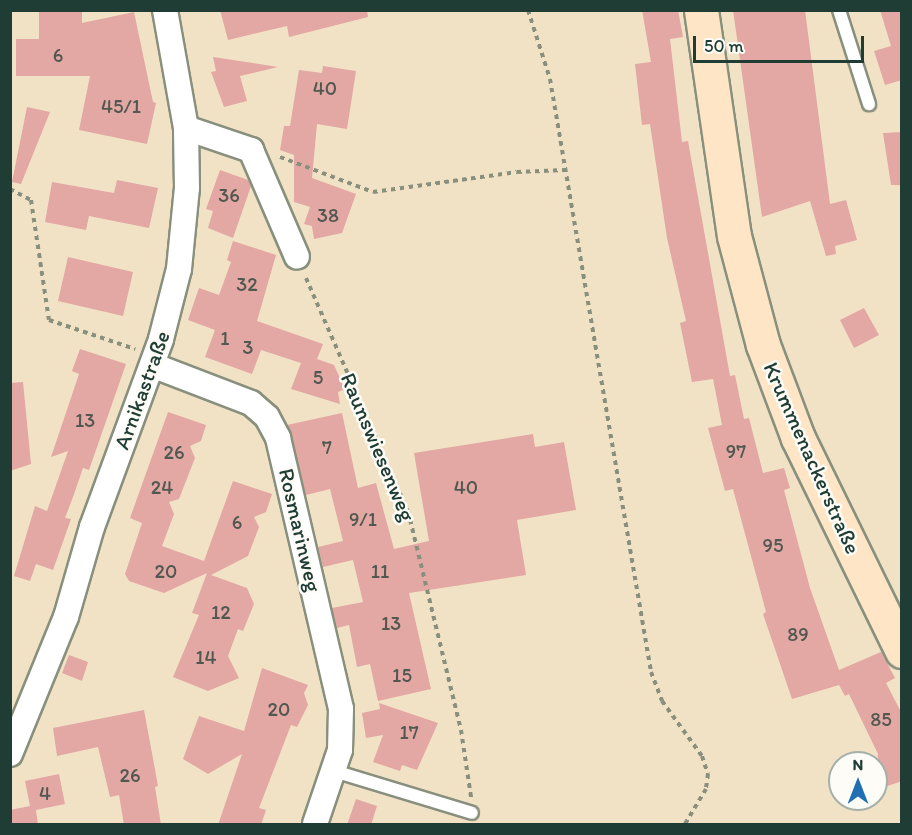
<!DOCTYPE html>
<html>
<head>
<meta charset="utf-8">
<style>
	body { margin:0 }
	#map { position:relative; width:912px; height:835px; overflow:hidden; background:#f1e2c6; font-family:Itim,sans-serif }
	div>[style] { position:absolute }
	.building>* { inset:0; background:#e3a7a4 }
	.path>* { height:4px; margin-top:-2px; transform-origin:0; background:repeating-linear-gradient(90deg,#88907d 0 4.5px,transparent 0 9px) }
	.roads { filter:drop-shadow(2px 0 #88907d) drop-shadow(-2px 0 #88907d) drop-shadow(0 2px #88907d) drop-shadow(0 -2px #88907d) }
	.service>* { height:12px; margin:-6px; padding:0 6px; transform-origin:6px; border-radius:6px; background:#fff }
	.minor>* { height:24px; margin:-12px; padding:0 12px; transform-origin:12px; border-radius:12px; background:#fff }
	.secondary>* { height:33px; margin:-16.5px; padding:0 16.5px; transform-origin:16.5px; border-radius:16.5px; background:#fde5c5 }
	span { translate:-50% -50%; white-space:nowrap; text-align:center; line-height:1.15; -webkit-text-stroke:5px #fdfcf7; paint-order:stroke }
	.number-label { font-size:20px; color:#505850 }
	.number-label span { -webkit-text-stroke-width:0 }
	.street-label { font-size:22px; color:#1f3d34 }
	.frame { position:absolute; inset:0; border:12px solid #1f3d34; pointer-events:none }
	.north { position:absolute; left:828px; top:751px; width:60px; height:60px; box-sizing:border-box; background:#fdfcf7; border:2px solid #a4b0a9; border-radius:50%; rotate:0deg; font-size:16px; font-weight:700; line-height:24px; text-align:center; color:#1f3d34 }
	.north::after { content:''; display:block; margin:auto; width:21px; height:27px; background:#1f6fb2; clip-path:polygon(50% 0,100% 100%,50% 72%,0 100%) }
	.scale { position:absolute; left:693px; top:36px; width:171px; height:27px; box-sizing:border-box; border:3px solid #1f3d34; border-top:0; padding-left:8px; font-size:18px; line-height:21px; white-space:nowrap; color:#1f3d34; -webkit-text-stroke:4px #fdfcf7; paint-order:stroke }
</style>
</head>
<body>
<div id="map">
	<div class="building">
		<div style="clip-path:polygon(39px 10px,82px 10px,82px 23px,134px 12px,153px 102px,156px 103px,147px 144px,79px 130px,90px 76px,16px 76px,16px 39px,39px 39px)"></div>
		<div style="clip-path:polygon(220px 10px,367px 10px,368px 17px,289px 37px,287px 26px,228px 40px)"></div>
		<div style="clip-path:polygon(642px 10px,678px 10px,683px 37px,670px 39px,682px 142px,688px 141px,730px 376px,735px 375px,744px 419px,749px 418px,763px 473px,784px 468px,790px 488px,784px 490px,810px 588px,839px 670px,881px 652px,895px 678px,886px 683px,902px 714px,902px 781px,876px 790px,878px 754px,849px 694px,845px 696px,839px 685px,792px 699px,763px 614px,766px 612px,733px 489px,725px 491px,708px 428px,722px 425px,713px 379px,692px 382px,680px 323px,686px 321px,667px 238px,650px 124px,642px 125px,635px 64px,651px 62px)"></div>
		<div style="clip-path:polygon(733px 10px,805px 10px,830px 204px,846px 200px,857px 240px,835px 246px,836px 254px,826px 256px,810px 201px,762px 217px)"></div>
		<div style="clip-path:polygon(880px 10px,902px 10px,902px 80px,885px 85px,874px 51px,891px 46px)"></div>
		<div style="clip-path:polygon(213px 57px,278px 67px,240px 76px,247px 101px,224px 107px,211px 72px,216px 71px)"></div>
		<div style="clip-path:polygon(323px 66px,356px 71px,347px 129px,317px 124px,312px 178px,356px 194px,342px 233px,314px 239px,312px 226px,304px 224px,310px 207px,294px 202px,294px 155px,280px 150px,284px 126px,290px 126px,299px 70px,322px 73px)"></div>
		<div style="clip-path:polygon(27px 107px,50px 112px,21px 184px,12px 182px)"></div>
		<div style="clip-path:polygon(902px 132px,902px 185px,891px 185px,883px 133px)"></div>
		<div style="clip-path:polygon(220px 170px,248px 180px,251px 186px,233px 238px,208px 228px,213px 211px,206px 209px)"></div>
		<div style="clip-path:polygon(117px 180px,158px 188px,149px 228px,89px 216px,86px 230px,45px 222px,52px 182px,114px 193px)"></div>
		<div style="clip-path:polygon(233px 241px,276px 255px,257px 321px,323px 344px,317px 359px,334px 365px,345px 389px,338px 392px,340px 404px,291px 389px,301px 363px,261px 350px,252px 374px,205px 357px,215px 330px,188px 320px,199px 288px,219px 295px,231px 262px,227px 260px)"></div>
		<div style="clip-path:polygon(68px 257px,133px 272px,123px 316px,58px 301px)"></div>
		<div style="clip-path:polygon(864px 308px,879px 335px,854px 348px,840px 320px)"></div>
		<div style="clip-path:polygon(80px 349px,126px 364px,89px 470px,83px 468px,73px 497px,65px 518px,71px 519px,53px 570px,36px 564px,30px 581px,14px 576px,35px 506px,47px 511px,68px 451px,51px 457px,79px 374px,72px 371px)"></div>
		<div style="clip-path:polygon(23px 382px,31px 464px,10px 471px,10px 383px)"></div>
		<div style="clip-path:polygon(168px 412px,206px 425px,201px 441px,190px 446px,195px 458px,179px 499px,169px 502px,174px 514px,162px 546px,204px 561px,233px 481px,272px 494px,266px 512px,254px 517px,259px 527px,248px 556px,211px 575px,247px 588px,254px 604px,243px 631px,238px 629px,228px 656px,239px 678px,208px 691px,173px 677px,199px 615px,192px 613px,207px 573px,164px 593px,129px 581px,125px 574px,142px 523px,130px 518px)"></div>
		<div style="clip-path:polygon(342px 413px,358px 488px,376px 483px,394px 549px,429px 541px,414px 453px,533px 434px,535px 447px,564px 442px,576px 510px,517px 520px,526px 575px,409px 593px,431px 689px,378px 701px,370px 664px,357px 667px,349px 625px,337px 628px,332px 608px,363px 602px,353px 560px,323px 567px,318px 547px,343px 541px,330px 489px,306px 495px,287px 425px)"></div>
		<div style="clip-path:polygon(69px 655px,88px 662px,82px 681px,62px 673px)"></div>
		<div style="clip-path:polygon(262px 668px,308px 685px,304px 693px,308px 705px,297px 727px,291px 725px,259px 808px,266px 810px,261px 825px,218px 825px,242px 754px,208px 774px,183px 759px,199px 716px,244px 731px)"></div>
		<div style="clip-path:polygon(379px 703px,438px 723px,417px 770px,402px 765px,400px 771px,373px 762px,383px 735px,366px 738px,362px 713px,380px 709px)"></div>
		<div style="clip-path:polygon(144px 710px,158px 786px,155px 787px,161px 825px,124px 825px,119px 795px,110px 797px,98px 747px,57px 756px,53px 728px)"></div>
		<div style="clip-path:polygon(59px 774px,65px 804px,36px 810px,38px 825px,10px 825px,10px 810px,30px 806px,25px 781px)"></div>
		<div style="clip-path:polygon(356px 799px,377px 806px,371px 825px,347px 825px)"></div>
	</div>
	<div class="path">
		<div style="left:528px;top:10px;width:72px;rotate:72.3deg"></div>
		<div style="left:550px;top:79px;width:602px;rotate:80.33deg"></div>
		<div style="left:651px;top:672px;width:31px;rotate:69deg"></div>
		<div style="left:662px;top:701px;width:68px;rotate:54deg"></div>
		<div style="left:702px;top:756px;width:19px;rotate:72deg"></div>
		<div style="left:708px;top:774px;width:15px;rotate:98deg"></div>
		<div style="left:706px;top:789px;width:41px;rotate:121deg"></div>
		<div style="left:280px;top:157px;width:99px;rotate:20.6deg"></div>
		<div style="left:373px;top:192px;width:145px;rotate:-7.9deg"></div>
		<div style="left:517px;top:172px;width:48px;rotate:-2.4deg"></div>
		<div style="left:10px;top:189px;width:24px;rotate:28deg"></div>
		<div style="left:31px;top:200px;width:121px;rotate:81.5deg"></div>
		<div style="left:49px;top:320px;width:91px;rotate:18.6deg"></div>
		<div style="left:306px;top:278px;width:254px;rotate:66.4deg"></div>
		<div style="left:408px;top:511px;width:225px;rotate:76.4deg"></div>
		<div style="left:461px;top:730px;width:68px;rotate:81.5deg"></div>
	</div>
	<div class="roads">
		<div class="service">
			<div style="left:839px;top:10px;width:99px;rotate:72.3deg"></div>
			<div style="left:334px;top:771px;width:144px;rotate:16.9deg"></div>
		</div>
		<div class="minor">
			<div style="left:186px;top:128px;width:69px;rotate:18.7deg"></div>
			<div style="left:251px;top:150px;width:116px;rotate:66.7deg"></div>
			<div style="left:152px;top:365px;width:106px;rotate:21deg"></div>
			<div style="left:251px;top:403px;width:21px;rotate:41deg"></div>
			<div style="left:267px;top:417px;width:24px;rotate:62deg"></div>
			<div style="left:278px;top:438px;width:278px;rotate:76.9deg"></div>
			<div style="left:341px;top:709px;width:41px;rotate:91.4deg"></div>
			<div style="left:340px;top:750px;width:78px;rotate:108.7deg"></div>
			<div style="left:10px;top:754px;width:148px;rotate:-67.8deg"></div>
			<div style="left:66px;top:617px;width:94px;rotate:-73.9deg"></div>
			<div style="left:92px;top:527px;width:200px;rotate:-69.8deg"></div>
			<div style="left:161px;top:339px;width:72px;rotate:-75.6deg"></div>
			<div style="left:179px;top:269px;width:81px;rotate:-84.4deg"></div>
			<div style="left:187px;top:188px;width:60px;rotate:-91deg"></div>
			<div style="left:186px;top:128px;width:120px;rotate:-100.1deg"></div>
		</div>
		<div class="secondary">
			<div style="left:701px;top:10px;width:228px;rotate:81.7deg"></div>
			<div style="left:734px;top:236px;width:113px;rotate:75.1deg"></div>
			<div style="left:763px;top:345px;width:99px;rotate:69.4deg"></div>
			<div style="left:798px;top:438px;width:237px;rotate:64deg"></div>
		</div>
	</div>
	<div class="number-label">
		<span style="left:58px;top:55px">6</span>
		<span style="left:325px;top:88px">40</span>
		<span style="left:121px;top:106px">45/1</span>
		<span style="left:229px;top:195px">36</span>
		<span style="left:328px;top:215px">38</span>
		<span style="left:247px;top:284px">32</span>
		<span style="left:225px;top:338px">1</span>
		<span style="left:248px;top:347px">3</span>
		<span style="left:318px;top:377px">5</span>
		<span style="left:85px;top:420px">13</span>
		<span style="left:327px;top:447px">7</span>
		<span style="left:736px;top:451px">97</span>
		<span style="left:174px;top:452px">26</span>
		<span style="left:162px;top:487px">24</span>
		<span style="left:466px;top:487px">40</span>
		<span style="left:363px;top:519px">9/1</span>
		<span style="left:237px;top:522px">6</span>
		<span style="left:773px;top:545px">95</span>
		<span style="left:166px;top:571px">20</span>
		<span style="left:380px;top:571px">11</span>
		<span style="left:221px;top:612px">12</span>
		<span style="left:391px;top:623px">13</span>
		<span style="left:798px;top:634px">89</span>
		<span style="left:206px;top:657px">14</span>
		<span style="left:402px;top:675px">15</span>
		<span style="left:279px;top:709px">20</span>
		<span style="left:881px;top:719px">85</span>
		<span style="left:409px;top:732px">17</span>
		<span style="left:130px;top:775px">26</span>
		<span style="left:45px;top:793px">4</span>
	</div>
	<div class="street-label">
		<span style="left:142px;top:390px;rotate:-70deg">Arnikastraße</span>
		<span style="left:378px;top:447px;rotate:67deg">Raunswiesenweg</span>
		<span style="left:812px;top:458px;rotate:66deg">Krummenackerstraße</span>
		<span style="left:300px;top:530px;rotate:77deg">Rosmarinweg</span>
	</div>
	<div class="frame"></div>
	<div class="north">N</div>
	<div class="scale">50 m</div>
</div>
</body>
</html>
